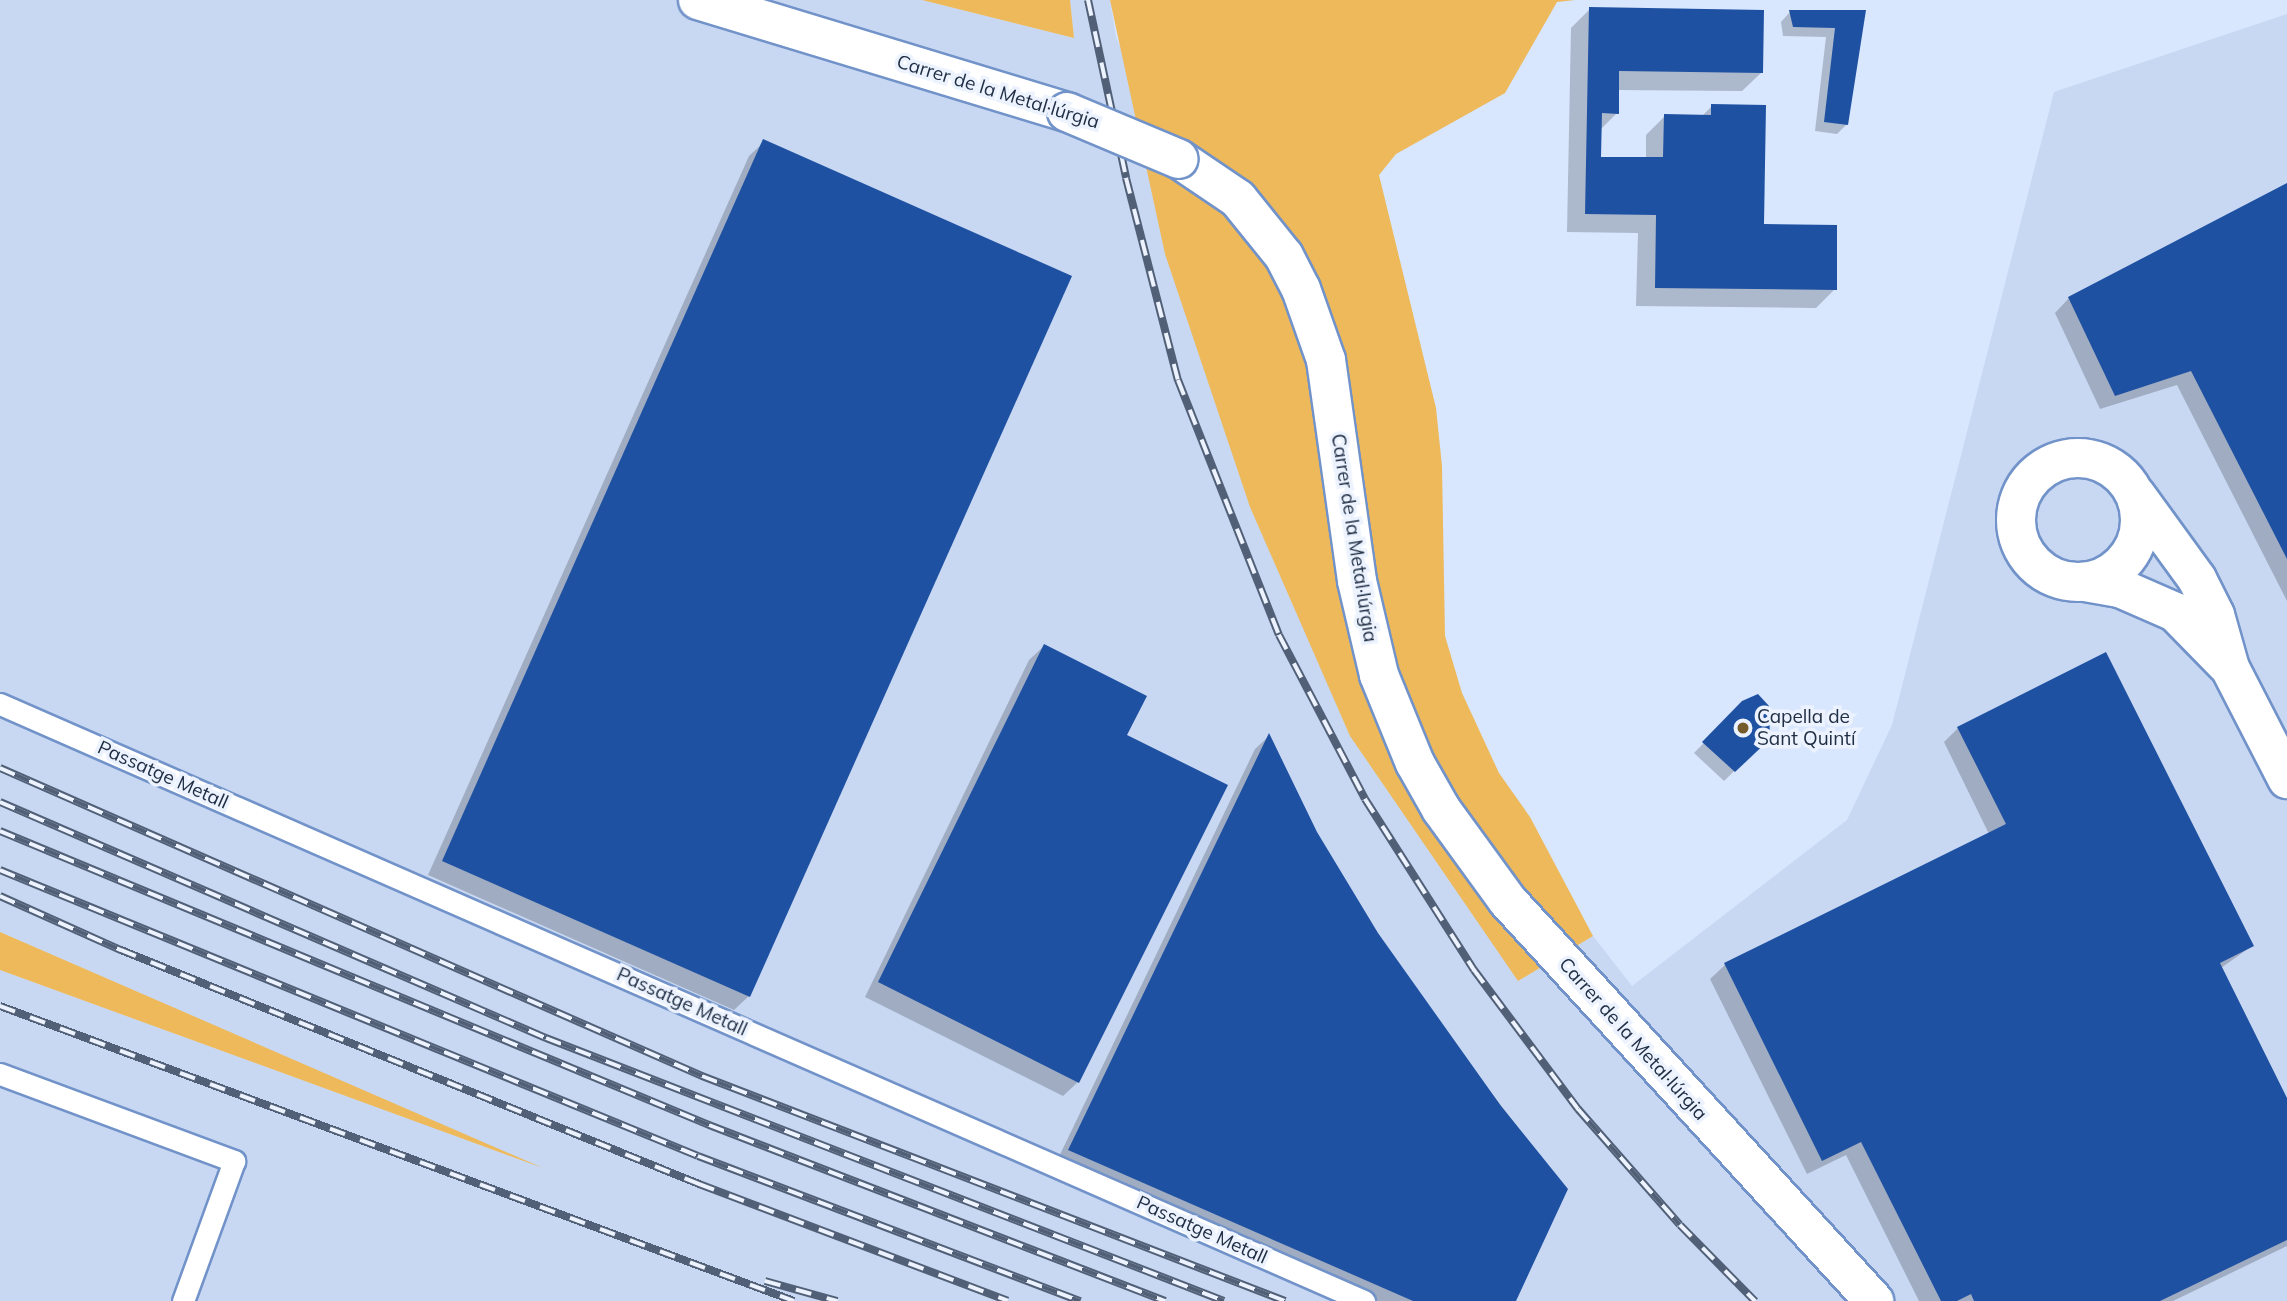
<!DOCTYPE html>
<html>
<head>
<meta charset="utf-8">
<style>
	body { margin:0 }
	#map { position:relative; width:2287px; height:1301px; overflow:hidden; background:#d8e6fe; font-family:Mulish,sans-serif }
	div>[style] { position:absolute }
	.built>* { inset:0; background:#c8d8f2 }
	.green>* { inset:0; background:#edb95a }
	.shadow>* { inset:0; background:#0003 }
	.building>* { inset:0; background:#1f51a2 }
	.roads { filter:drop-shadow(2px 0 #7293c9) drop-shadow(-2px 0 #7293c9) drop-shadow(0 2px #7293c9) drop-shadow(0 -2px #7293c9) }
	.service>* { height:21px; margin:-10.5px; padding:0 10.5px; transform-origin:10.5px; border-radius:10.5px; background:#fff }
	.minor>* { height:38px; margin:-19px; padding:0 19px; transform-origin:19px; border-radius:19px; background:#fff }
	.minor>.ring { margin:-19px; padding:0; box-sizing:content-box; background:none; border:38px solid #fff; border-radius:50% }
	.rail>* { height:8px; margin-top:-4px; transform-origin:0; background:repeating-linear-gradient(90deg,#ecf3ff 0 16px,#526077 0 32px); box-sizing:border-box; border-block:2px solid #526077 }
	.bridges { filter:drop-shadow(2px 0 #7293c9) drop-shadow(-2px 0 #7293c9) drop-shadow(0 2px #7293c9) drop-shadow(0 -2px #7293c9) }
	.minor-bridge>* { height:38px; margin:-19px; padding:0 19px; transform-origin:19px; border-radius:19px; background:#fff }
	.dots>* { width:19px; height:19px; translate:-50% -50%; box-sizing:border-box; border:4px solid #ecf3ff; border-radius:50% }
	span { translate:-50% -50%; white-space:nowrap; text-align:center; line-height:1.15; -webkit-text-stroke:7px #ecf3ff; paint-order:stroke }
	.street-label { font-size:19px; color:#212f45 }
	.poi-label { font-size:19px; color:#212f45 }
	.left { translate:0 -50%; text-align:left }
</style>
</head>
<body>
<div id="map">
	<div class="built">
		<div style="clip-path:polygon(0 0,922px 0,1074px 38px,1070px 0,1110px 0,1116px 37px,1518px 981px,1593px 936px,1632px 986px,1847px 820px,1892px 725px,2054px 92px,2287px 14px,2287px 1301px,0 1301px,0 970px,527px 1162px,0 932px)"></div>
	</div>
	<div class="green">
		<div style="clip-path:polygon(922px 0,1070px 0,1074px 38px)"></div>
		<div style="clip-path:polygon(1110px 0,1575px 0,1557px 2px,1505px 93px,1396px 154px,1379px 175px,1436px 408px,1442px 466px,1445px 636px,1462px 693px,1499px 773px,1530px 817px,1593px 936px,1518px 981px,1350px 736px,1250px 507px,1165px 254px)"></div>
		<div style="clip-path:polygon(0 932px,543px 1168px,0 970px)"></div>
	</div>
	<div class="shadow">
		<div style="clip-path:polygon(1590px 9px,1761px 73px,1742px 91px,1617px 90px,1617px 113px,1600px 130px,1600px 159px,1646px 159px,1646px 135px,1665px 116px,1701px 117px,1712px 106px,1762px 226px,1835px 289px,1816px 308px,1636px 306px,1638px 233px,1567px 232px,1571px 28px)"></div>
		<div style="clip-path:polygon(1790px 12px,1864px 12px,1847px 124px,1837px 134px,1815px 131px,1826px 37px,1783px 36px,1781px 22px)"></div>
		<div style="clip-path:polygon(764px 142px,749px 996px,734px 1010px,428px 875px,749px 156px)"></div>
		<div style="clip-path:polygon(2287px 185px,2287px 601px,2177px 385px,2100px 409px,2055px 313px,2069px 298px)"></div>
		<div style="clip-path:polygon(1044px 646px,1078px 1082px,1063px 1096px,865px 997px,1029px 660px)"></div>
		<div style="clip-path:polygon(1743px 703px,1768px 738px,1724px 781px,1694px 753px)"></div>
		<div style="clip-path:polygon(1958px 728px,2252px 946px,2221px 968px,2287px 1100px,2287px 1246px,2173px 1301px,1919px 1301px,1846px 1155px,1807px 1174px,1710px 979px,1725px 965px,1989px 834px,1944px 742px)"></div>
		<div style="clip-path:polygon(1269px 736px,1315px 833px,1376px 934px,1436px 1022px,1566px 1189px,1514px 1301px,1364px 1301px,1055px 1165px,1255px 749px)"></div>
	</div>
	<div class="building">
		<div style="clip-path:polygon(1589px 7px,1764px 10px,1763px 73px,1619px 71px,1619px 114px,1602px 113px,1601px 157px,1663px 157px,1664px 114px,1711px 115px,1711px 104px,1766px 105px,1764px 224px,1837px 225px,1837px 290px,1655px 288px,1656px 215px,1585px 214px)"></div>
		<div style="clip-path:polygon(1789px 10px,1866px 10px,1848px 125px,1824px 122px,1835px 28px,1793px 27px)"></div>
		<div style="clip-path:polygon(763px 139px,1072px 276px,750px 997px,442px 861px)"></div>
		<div style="clip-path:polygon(2287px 183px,2287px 559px,2191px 371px,2115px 396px,2068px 297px)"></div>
		<div style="clip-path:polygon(1044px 644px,1147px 696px,1127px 735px,1228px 785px,1079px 1083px,878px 982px)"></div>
		<div style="clip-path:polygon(2106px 652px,2254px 946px,2220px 963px,2287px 1098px,2287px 1240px,2160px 1301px,1974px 1301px,1971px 1294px,1957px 1301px,1941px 1301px,1861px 1142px,1822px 1161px,1724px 963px,2006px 824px,1957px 727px)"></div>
		<div style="clip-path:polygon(1758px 694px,1769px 706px,1770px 739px,1735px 772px,1702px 742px,1742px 701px)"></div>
		<div style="clip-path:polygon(1269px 733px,1317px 832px,1378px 933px,1501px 1106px,1568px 1189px,1516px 1301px,1413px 1301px,1068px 1150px)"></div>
	</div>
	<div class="roads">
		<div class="service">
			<div style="left:0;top:704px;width:1489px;rotate:23.64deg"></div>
			<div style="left:0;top:1074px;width:250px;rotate:20.4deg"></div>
			<div style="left:234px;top:1161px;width:149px;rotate:110deg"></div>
		</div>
		<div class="minor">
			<div style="left:698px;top:0;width:386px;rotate:16.9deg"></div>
			<div style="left:1179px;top:159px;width:71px;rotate:34.1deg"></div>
			<div style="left:1238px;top:199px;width:73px;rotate:51.1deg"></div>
			<div style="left:1284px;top:256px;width:37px;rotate:63deg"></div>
			<div style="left:1301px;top:289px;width:75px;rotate:70.6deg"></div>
			<div style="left:1326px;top:360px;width:223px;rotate:82deg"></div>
			<div style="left:1357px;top:581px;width:97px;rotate:76.8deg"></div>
			<div style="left:1379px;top:675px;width:95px;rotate:67.8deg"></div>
			<div style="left:1415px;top:763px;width:53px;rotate:60.5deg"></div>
			<div style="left:1441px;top:809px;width:112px;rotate:54deg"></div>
			<div style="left:1507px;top:900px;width:544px;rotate:47.53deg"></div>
			<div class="ring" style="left:2016px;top:458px;width:86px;height:86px"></div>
			<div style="left:2136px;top:495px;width:104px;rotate:54deg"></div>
			<div style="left:2197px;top:579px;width:40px;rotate:63.4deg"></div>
			<div style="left:2215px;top:615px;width:55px;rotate:74.2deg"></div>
			<div style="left:2230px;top:668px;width:125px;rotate:62.8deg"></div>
			<div style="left:2085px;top:582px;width:36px;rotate:10deg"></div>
			<div style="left:2120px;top:588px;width:60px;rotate:23.6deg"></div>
			<div style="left:2175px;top:612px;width:73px;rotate:45.6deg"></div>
		</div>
	</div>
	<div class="rail">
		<div style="left:1088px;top:0;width:182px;rotate:77.9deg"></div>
		<div style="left:1126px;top:178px;width:209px;rotate:75.6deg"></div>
		<div style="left:1178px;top:380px;width:274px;rotate:68.4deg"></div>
		<div style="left:1279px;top:635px;width:185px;rotate:62.3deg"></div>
		<div style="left:1365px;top:799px;width:203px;rotate:57.5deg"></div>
		<div style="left:1474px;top:970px;width:174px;rotate:53.2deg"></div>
		<div style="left:1578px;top:1109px;width:154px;rotate:48.7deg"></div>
		<div style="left:1680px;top:1225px;width:107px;rotate:45.4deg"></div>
		<div style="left:0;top:768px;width:767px;rotate:23.69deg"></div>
		<div style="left:702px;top:1076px;width:625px;rotate:21.1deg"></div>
		<div style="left:0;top:802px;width:595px;rotate:23.38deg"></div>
		<div style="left:546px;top:1038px;width:727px;rotate:21.2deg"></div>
		<div style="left:0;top:831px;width:768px;rotate:22.52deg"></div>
		<div style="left:709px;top:1125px;width:489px;rotate:21.1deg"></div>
		<div style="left:0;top:870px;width:754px;rotate:22.28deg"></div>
		<div style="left:698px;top:1156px;width:409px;rotate:20.8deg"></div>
		<div style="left:0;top:896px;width:133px;rotate:24.1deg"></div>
		<div style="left:121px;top:950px;width:624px;rotate:22.04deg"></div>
		<div style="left:699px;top:1184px;width:330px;rotate:20.7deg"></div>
		<div style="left:0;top:1006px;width:847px;rotate:20.38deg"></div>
		<div style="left:765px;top:1281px;width:75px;rotate:15.5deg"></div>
	</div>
	<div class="bridges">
		<div class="minor-bridge">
			<div style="left:1067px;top:112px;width:121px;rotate:22.8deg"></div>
		</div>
	</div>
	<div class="dots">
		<div style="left:1743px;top:728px;background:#755b2c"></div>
	</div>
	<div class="street-label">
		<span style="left:998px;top:92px;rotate:17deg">Carrer de la Metal·lúrgia</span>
		<span style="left:1354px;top:538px;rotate:81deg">Carrer de la Metal·lúrgia</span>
		<span style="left:163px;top:775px;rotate:24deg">Passatge Metall</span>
		<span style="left:682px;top:1002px;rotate:24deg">Passatge Metall</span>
		<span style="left:1633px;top:1039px;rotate:48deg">Carrer de la Metal·lúrgia</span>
		<span style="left:1202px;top:1230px;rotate:24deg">Passatge Metall</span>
	</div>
	<div class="poi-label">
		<span class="left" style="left:1757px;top:728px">Capella de<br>Sant Quintí</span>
	</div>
</div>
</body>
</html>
